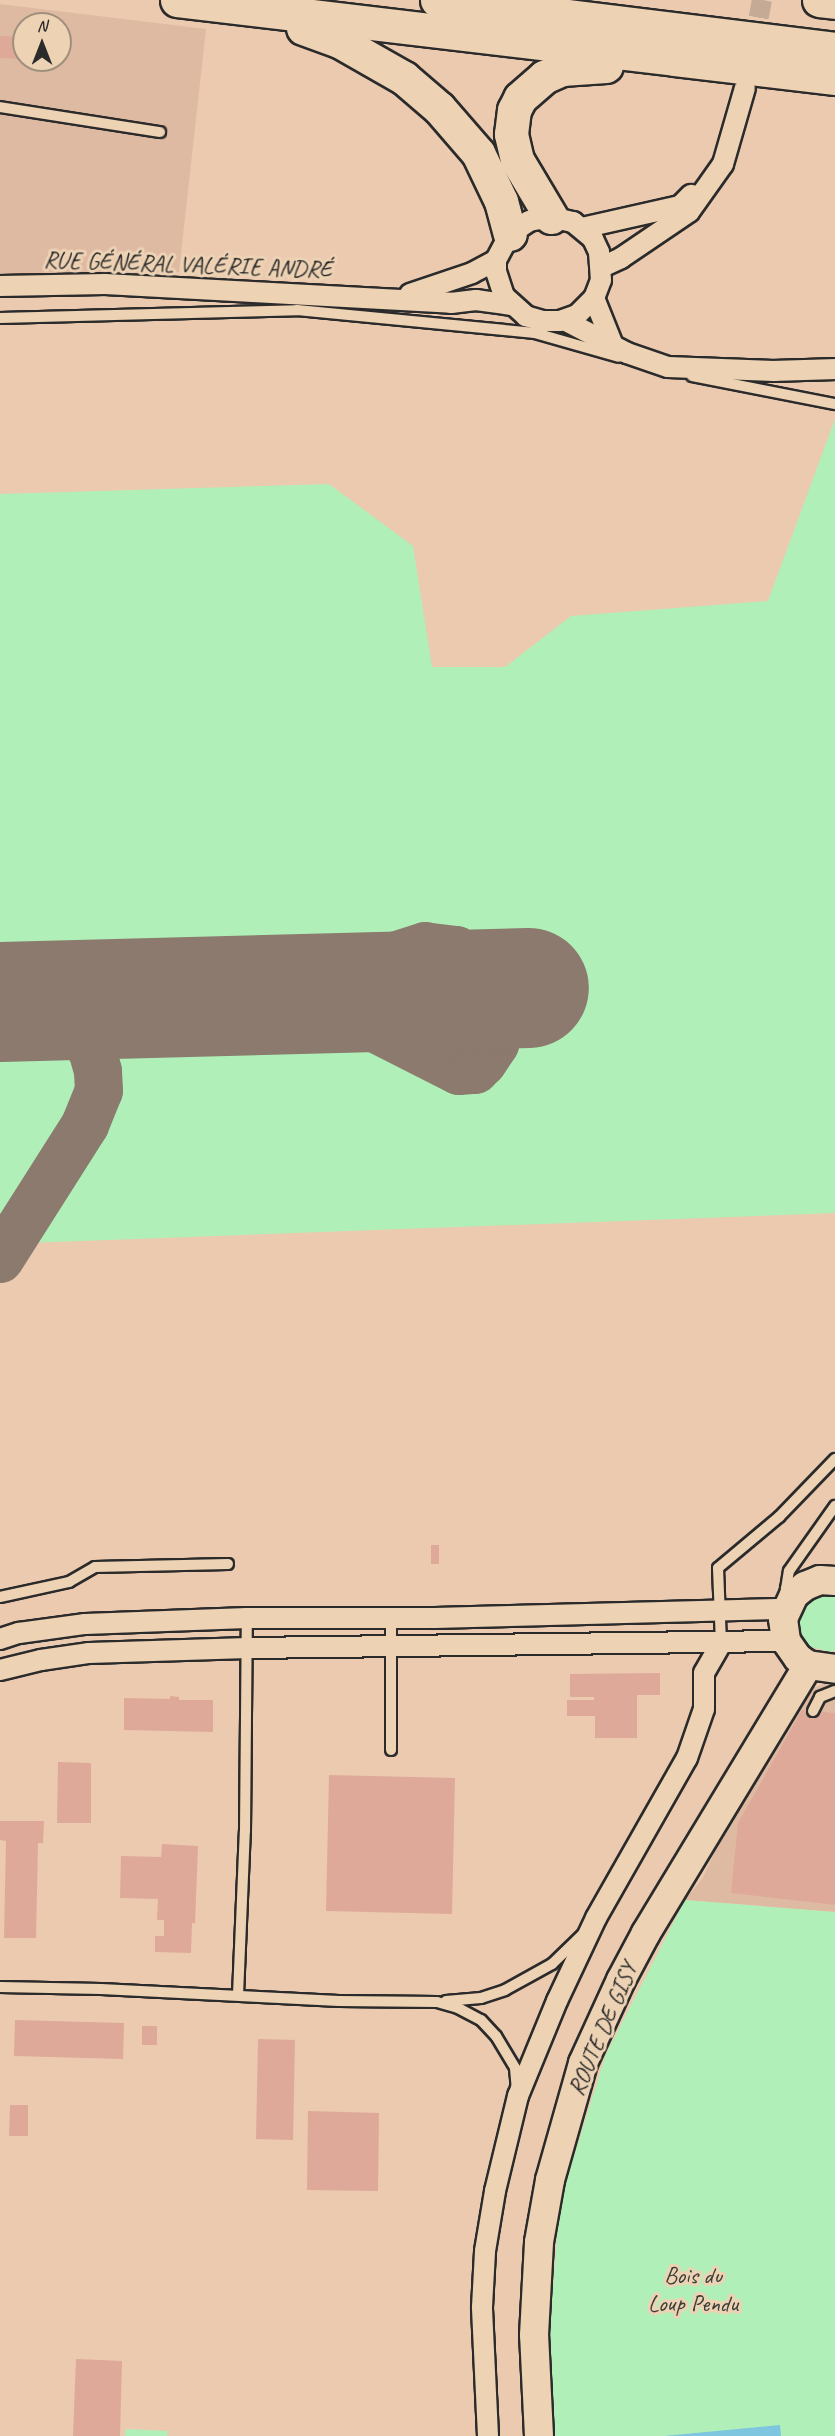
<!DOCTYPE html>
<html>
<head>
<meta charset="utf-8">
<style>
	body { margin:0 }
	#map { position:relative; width:835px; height:2436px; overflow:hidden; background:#ebcaaf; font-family:Caveat,sans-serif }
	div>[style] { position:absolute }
	.built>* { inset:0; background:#dfbaa3 }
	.green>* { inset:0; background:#b0f0b8 }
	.water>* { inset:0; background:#7ec5df }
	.taxiway>* { height:48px; margin:-24px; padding:0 24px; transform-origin:24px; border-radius:24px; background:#8b7a6d }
	.runway>* { height:120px; margin:-60px; padding:0 60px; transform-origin:60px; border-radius:60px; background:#8b7a6d }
	.building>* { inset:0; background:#dfa999 }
	.street-tunnel>* { height:20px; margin-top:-10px; transform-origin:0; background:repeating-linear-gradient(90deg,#c5aa95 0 20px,transparent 0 30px) }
	.roads { filter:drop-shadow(2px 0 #2b2b2b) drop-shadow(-2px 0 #2b2b2b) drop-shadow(0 2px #2b2b2b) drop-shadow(0 -2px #2b2b2b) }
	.lane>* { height:10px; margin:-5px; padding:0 5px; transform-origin:5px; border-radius:5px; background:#edd2b4 }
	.street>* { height:20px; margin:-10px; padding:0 10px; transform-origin:10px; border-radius:10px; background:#edd2b4 }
	.secondary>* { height:28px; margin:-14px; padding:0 14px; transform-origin:14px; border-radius:14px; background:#edd2b4 }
	.highway>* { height:33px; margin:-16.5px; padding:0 16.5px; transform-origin:16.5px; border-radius:16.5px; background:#edd2b4 }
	span { translate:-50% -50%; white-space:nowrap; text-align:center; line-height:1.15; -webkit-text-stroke:6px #edd2b4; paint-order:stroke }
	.street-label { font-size:24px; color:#2b2b2b }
	.park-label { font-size:24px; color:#383f39 }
	.north { position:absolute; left:12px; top:12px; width:60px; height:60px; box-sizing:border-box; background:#edd2b4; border:2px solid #9f8f7d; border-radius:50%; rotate:0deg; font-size:16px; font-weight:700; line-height:24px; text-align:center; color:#2b2b2b }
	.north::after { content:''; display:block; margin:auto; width:21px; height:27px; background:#2b2b2b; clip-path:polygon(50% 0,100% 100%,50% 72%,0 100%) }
</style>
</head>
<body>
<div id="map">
	<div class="built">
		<div style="clip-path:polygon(evenodd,0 4px,206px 29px,179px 272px,0 277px,0 4px,24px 24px,60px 24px,60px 60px,24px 60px,24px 24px)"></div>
		<div style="clip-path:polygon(835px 1681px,835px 1912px,685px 1900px,702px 1879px,736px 1807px,802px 1702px,812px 1688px)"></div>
	</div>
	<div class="green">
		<div style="clip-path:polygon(835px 419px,835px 1213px,0 1244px,0 494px,329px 484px,413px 546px,432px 667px,505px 667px,571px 616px,768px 601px)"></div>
		<div style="clip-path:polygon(825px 1594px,835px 1595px,835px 1650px,831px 1652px,811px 1647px,804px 1640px,798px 1623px,803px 1606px,817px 1596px)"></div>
		<div style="clip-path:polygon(685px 1900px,835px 1912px,835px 2436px,551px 2436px,544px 2399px,560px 2200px,606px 2054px)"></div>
		<div style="clip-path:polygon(126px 2429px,168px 2431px,167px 2436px,125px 2436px)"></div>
	</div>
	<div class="water">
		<div style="clip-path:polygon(780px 2425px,781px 2436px,664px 2436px)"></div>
	</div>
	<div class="taxiway">
		<div style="left:307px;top:994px;width:170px;rotate:26.9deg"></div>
		<div style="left:459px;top:1071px;width:16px;rotate:-4deg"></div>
		<div style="left:475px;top:1070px;width:11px;rotate:-45deg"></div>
		<div style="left:483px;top:1062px;width:22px;rotate:-56deg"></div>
		<div style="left:495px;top:1044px;width:17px;rotate:-73deg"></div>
		<div style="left:500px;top:1028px;width:19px;rotate:-87deg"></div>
		<div style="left:501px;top:1009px;width:38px;rotate:-113deg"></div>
		<div style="left:486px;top:974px;width:38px;rotate:-141deg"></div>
		<div style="left:456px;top:950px;width:31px;rotate:-173deg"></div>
		<div style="left:425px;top:946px;width:36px;rotate:162deg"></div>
		<div style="left:391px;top:957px;width:18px;rotate:139deg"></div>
		<div style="left:377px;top:969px;width:28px;rotate:122deg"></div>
		<div style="left:0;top:1259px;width:159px;rotate:-57.6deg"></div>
		<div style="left:85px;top:1125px;width:37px;rotate:-68deg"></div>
		<div style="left:99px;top:1091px;width:20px;rotate:-93deg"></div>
		<div style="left:98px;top:1071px;width:22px;rotate:-106deg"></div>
		<div style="left:92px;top:1050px;width:26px;rotate:-129deg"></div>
		<div style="left:76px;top:1030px;width:20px;rotate:-143deg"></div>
		<div style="left:60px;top:1018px;width:30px;rotate:-159deg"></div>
		<div style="left:32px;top:1007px;width:32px;rotate:-169deg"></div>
	</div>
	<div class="runway">
		<div style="left:0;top:1002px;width:529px;rotate:-1.52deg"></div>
	</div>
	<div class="building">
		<div style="clip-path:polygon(0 36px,24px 37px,24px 59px,0 58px)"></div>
		<div style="clip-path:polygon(431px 1545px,439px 1545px,439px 1564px,431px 1564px)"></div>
		<div style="clip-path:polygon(660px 1673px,660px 1695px,637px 1695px,637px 1738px,595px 1738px,595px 1716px,567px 1716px,567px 1700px,594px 1700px,594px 1697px,570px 1697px,570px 1674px)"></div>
		<div style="clip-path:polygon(170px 1696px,179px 1697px,179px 1700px,213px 1700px,213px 1732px,124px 1730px,124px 1698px,170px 1699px)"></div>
		<div style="clip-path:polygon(802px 1710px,835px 1713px,835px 1905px,731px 1893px,738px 1823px)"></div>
		<div style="clip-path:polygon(58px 1762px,91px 1763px,91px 1823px,57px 1823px)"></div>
		<div style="clip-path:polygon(329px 1775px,455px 1778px,452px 1914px,326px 1911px)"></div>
		<div style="clip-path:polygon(0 1821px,44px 1821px,43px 1843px,38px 1843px,36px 1938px,4px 1938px,6px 1841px,0 1840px)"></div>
		<div style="clip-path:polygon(162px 1844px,198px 1846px,195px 1923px,192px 1923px,191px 1953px,155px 1952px,155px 1936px,164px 1936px,164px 1920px,157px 1920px,158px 1899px,120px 1898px,121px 1856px,161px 1857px)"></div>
		<div style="clip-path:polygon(15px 2020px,124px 2023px,123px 2059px,14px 2056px)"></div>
		<div style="clip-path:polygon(142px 2026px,157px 2026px,157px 2045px,142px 2045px)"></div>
		<div style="clip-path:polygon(258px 2039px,295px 2040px,293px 2140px,256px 2139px)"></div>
		<div style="clip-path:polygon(10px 2105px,28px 2105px,28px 2136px,9px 2136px)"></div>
		<div style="clip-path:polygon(308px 2111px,379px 2113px,378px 2191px,307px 2190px)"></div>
		<div style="clip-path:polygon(76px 2359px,122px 2361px,120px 2436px,73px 2436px)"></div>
	</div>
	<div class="street-tunnel">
		<div style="left:753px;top:47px;width:48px;rotate:-79.2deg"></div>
	</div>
	<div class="roads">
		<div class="lane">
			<div style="left:0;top:107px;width:162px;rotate:8.9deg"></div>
			<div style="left:0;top:318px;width:297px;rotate:-1.5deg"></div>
			<div style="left:297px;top:310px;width:239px;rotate:5.5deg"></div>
			<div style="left:535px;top:333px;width:87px;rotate:15.9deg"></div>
			<div style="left:692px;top:376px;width:146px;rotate:11.1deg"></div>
			<div style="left:0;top:1597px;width:71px;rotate:-12.3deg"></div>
			<div style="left:69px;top:1582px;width:30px;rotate:-30deg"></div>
			<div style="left:95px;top:1567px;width:133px;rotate:-1.3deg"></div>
			<div style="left:789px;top:1597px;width:9px;rotate:-111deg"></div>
			<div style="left:786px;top:1589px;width:18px;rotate:-81deg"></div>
			<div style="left:789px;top:1571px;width:80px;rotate:-54.7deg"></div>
			<div style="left:391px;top:1617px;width:133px;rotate:90deg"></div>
			<div style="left:721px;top:1643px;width:75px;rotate:-92.3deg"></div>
			<div style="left:718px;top:1568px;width:80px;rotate:-39.9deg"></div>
			<div style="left:779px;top:1517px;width:81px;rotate:-46deg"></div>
			<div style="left:813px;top:1711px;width:16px;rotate:-63deg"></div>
			<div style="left:820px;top:1697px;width:16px;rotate:-22deg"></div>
			<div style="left:0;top:1987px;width:101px;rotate:1.1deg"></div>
			<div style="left:101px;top:1989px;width:238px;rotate:2.9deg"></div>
			<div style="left:339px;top:2001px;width:98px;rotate:0.6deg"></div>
			<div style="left:437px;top:2002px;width:22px;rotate:16deg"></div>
			<div style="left:458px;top:2008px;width:26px;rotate:28deg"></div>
			<div style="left:481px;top:2020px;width:22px;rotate:47deg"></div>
			<div style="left:496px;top:2036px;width:37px;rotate:59deg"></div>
			<div style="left:515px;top:2068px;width:22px;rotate:85deg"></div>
			<div style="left:238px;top:1995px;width:164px;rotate:-87.6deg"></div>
			<div style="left:245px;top:1831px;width:213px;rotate:-89.5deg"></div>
			<div style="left:446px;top:2001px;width:35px;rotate:-5deg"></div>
			<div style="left:481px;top:1998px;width:25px;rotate:-18deg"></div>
			<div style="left:505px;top:1990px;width:54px;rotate:-29deg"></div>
			<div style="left:552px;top:1964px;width:42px;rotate:-44deg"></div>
		</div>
		<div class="street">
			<div style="left:551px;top:217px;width:23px;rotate:13deg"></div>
			<div style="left:573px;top:222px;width:26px;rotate:40deg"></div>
			<div style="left:593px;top:239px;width:14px;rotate:65deg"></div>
			<div style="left:599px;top:252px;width:28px;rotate:86deg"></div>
			<div style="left:601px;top:280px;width:19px;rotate:111deg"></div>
			<div style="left:594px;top:298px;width:24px;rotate:135deg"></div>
			<div style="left:577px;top:315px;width:18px;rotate:161deg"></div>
			<div style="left:560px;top:321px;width:17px;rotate:180deg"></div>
			<div style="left:543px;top:321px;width:18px;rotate:-164deg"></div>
			<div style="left:526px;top:316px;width:30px;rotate:-138deg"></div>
			<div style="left:504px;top:296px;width:25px;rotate:-108deg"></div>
			<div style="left:496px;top:272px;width:12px;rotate:-90deg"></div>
			<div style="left:496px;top:260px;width:30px;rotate:-62deg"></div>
			<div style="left:510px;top:234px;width:23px;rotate:-34deg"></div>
			<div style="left:529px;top:221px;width:22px;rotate:-10deg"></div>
			<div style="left:582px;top:228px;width:100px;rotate:-12.7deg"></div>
			<div style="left:680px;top:206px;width:16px;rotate:-45deg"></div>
			<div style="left:602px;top:267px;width:21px;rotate:-25deg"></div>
			<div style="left:621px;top:258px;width:82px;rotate:-34.1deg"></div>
			<div style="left:689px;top:212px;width:59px;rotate:-54.7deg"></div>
			<div style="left:723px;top:164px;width:79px;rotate:-73.9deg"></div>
			<div style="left:0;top:286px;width:105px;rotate:-1.1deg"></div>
			<div style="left:105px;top:284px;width:347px;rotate:3.1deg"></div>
			<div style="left:451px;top:303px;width:25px;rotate:-7deg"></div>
			<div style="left:476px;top:300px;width:36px;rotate:8deg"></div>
			<div style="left:410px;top:294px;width:65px;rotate:-18.7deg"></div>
			<div style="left:472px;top:273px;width:27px;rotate:-28deg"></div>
			<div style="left:594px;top:298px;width:48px;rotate:68.2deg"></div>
			<div style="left:564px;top:320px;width:71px;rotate:27.6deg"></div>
			<div style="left:627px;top:353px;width:43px;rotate:18.9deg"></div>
			<div style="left:668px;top:367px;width:106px;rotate:2.2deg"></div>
			<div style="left:774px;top:371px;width:61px;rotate:-1.9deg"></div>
			<div style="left:0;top:1639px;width:20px;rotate:-18deg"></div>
			<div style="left:19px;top:1633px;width:67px;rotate:-7.8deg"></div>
			<div style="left:85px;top:1624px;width:162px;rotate:-2.1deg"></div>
			<div style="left:247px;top:1618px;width:188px"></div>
			<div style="left:435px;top:1618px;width:351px;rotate:-1.5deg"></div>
			<div style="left:0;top:1670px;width:42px;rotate:-13.7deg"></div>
			<div style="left:41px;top:1660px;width:49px;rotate:-8.3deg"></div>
			<div style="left:89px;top:1653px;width:159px;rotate:-1.8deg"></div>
			<div style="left:248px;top:1648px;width:538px;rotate:-0.75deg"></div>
			<div style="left:488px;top:2436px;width:129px;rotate:-92.7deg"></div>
			<div style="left:482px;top:2307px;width:56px;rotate:-86.9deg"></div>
			<div style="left:485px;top:2251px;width:61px;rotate:-80.5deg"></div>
			<div style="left:495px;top:2191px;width:98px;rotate:-76.4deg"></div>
			<div style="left:518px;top:2096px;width:103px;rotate:-67.7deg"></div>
			<div style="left:557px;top:2001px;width:92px;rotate:-64.8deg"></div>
			<div style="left:596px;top:1918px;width:184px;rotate:-60.4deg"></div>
			<div style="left:687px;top:1758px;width:52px;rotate:-70.9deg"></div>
			<div style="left:704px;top:1709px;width:36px;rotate:-90deg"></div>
			<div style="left:704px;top:1673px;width:34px;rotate:-60deg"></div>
		</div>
		<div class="secondary">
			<div style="left:835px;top:1581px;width:15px;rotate:-176deg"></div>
			<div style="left:820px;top:1580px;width:16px;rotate:158deg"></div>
			<div style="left:805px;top:1586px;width:14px;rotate:141deg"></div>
			<div style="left:794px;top:1595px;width:26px;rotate:115deg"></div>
			<div style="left:783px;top:1619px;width:22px;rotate:82deg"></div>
			<div style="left:786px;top:1641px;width:21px;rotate:55deg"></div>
			<div style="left:798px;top:1658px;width:12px;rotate:35deg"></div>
			<div style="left:808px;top:1665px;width:27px;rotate:8deg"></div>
			<div style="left:539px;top:2436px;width:101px;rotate:-92.8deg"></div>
			<div style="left:534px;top:2335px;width:93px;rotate:-86.9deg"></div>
			<div style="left:539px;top:2242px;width:63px;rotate:-79.9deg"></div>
			<div style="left:550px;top:2180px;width:122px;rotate:-74.2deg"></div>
			<div style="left:583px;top:2063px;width:91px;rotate:-65.4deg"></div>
			<div style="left:621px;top:1980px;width:53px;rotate:-62deg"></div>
			<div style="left:646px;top:1933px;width:313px;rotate:-58.8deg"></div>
		</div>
		<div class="highway">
			<div style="left:177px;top:0;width:663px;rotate:6.76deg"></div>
			<div style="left:437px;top:0;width:401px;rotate:7deg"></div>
			<div style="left:819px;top:0;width:16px;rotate:7deg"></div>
			<div style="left:303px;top:28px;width:38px;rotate:20deg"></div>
			<div style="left:339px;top:41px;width:75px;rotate:29.6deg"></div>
			<div style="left:404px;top:78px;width:46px;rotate:40.6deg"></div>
			<div style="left:439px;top:108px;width:60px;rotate:49.1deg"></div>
			<div style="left:478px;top:153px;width:53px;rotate:64.4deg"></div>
			<div style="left:501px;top:201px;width:34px;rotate:75deg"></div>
			<div style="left:551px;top:217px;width:66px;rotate:-120.8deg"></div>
			<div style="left:517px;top:160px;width:27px;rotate:-103deg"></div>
			<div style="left:511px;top:134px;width:24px;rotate:-83deg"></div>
			<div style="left:514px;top:110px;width:13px;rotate:-63deg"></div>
			<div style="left:520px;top:98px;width:32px;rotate:-41deg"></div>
			<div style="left:544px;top:77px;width:20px;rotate:-24deg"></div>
			<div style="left:562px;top:69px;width:44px;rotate:-3.9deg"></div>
		</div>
	</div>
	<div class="street-label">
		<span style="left:188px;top:265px;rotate:2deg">RUE GÉNÉRAL VALÉRIE ANDRÉ</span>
		<span style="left:603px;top:2029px;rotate:-67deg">ROUTE DE GISY</span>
	</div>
	<div class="park-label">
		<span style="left:693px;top:2290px">Bois du<br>Loup Pendu</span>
	</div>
	<div class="north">N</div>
</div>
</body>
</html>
